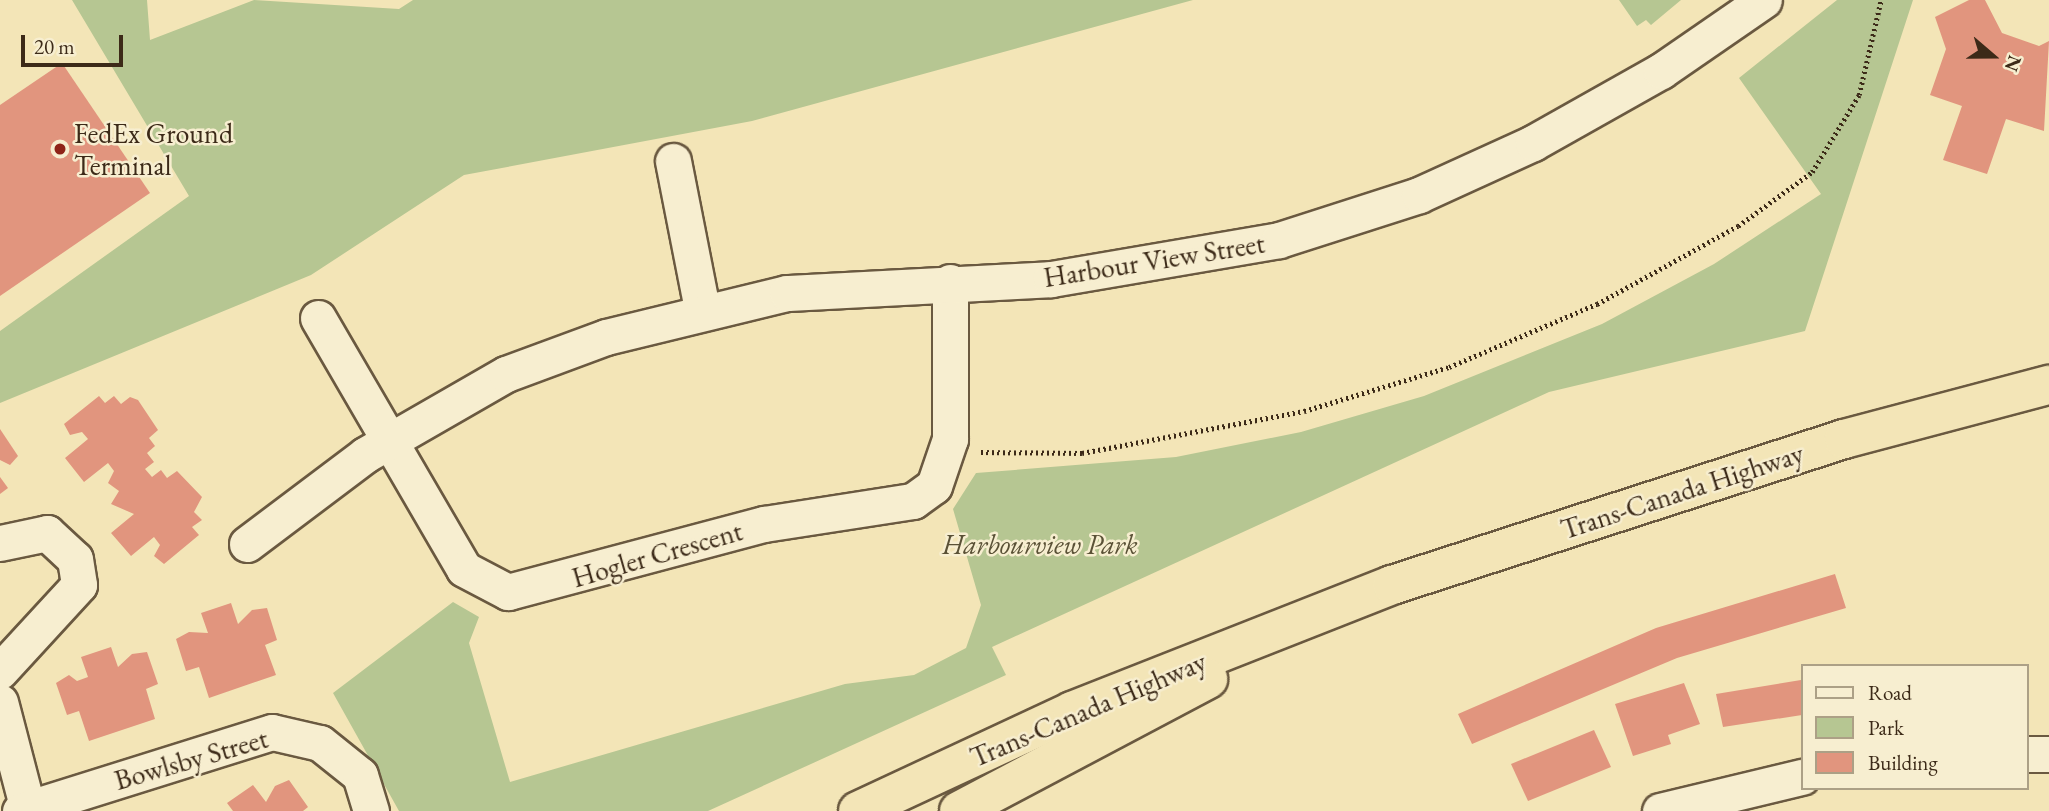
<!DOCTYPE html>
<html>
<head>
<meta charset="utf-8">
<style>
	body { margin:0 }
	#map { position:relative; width:2049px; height:811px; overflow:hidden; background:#f3e5b7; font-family:"EB Garamond",serif }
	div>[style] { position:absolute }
	.green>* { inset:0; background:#b6c692 }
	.building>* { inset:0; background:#e1957e }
	.path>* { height:4.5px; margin-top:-2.25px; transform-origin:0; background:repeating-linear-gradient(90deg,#3c2a18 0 2px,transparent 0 5.5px) }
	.roads { filter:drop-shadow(2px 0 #6a5940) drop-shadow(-2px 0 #6a5940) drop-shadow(0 2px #6a5940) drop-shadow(0 -2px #6a5940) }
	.minor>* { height:35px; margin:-17.5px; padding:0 17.5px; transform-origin:17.5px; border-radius:17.5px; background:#f7eed0 }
	.highway>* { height:38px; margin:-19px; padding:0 19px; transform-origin:19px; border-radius:19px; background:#f3e5b7 }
	.dots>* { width:19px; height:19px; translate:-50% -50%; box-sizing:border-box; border:4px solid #f7eed0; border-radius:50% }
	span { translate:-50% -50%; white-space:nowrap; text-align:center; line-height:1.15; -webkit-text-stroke:5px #f7eed0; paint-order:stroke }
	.poi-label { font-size:28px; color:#3c2a18 }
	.left { translate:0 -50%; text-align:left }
	.street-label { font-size:28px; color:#3c2a18 }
	.park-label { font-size:28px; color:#5a5136; font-style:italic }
	.legend { position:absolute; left:1801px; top:664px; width:228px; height:126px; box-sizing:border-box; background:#f7eed0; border:2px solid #aca086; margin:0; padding:9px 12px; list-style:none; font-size:21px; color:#3c2a18 }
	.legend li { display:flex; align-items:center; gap:14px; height:35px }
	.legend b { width:35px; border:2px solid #aca086 }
	.north { position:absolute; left:1958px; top:21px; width:70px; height:70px; -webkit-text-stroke:5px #f7eed0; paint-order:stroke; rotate:110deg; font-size:19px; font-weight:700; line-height:28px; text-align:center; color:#3c2a18 }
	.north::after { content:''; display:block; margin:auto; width:24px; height:32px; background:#3c2a18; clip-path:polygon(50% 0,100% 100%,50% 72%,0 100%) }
	.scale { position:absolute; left:21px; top:35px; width:102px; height:32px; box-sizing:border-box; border:4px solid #3c2a18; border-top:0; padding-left:9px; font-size:21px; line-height:24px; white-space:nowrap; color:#3c2a18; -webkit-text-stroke:5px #f7eed0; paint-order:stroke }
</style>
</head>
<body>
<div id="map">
	<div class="green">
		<div style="clip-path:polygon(72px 0,147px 0,150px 40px,254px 0,399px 9px,413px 0,1193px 0,752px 121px,464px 175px,311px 275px,0 403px,0 331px,189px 196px)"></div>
		<div style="clip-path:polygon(1619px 0,1681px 0,1651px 25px,1646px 20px,1637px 26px)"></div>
		<div style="clip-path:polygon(1837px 0,1913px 0,1805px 331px,1549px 392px,992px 647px,1006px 675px,708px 811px,399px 811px,333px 693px,453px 602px,479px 617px,469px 643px,510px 782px,845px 684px,914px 675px,966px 648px,981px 605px,953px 509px,976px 473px,1176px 457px,1301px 432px,1424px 396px,1602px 324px,1714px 264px,1821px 194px,1739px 78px)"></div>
	</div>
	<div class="building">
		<div style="clip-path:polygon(1969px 0,1985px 0,2002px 33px,2039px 46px,2049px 41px,2044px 131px,2006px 119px,1987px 174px,1943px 160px,1962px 106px,1930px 95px,1946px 49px,1935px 17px)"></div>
		<div style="clip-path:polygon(62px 63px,150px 193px,0 296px,0 105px)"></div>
		<div style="clip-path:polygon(99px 396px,105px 403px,114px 396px,121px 404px,130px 397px,138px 400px,158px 430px,149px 438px,155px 446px,147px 453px,154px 462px,145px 469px,152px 477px,161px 470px,167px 478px,177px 471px,202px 497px,194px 512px,202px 520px,192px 527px,199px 535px,164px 564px,154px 556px,160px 545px,154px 537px,131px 556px,111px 533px,134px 514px,111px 504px,119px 491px,108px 483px,114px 471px,108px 463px,84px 482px,65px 458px,88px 439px,82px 432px,70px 435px,64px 424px)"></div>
		<div style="clip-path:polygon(0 429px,18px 456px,10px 465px,0 460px)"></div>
		<div style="clip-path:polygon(0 477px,8px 488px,0 494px)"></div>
		<div style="clip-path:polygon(1835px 574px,1846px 608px,1677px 658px,1472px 744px,1458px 714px,1656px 628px)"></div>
		<div style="clip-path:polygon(231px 603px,238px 624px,252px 610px,267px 608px,277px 640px,265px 645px,276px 675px,209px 698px,199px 667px,186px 671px,176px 639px,189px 632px,208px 633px,201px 613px)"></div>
		<div style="clip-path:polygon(111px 647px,118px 667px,132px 654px,147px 652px,158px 684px,146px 689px,155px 719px,89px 741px,79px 711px,67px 715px,56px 683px,69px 675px,77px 681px,88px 677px,81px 657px)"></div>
		<div style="clip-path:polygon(1801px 680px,1802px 715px,1723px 727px,1716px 694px)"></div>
		<div style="clip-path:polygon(1684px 683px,1700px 724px,1668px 735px,1671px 744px,1633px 756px,1615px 704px)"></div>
		<div style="clip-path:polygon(1594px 730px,1611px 767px,1528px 801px,1511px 764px)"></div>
		<div style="clip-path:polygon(289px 780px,308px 807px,303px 811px,233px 811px,227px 803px,253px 785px,266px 802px,275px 786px)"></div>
	</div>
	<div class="path">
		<div style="left:981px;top:452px;width:101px;rotate:0.6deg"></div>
		<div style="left:1082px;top:453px;width:226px;rotate:-10.7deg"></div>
		<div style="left:1304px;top:411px;width:152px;rotate:-16.9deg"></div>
		<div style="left:1449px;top:367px;width:161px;rotate:-23.1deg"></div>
		<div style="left:1597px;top:304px;width:161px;rotate:-29deg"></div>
		<div style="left:1738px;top:226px;width:92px;rotate:-36.1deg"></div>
		<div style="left:1812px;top:172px;width:90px;rotate:-58.6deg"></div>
		<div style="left:1859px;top:95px;width:98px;rotate:-77deg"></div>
	</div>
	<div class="roads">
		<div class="minor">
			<div style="left:673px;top:161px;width:151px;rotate:78.9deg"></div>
			<div style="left:318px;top:318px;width:290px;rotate:59.8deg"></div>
			<div style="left:464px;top:569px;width:50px;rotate:27.6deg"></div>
			<div style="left:508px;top:592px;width:265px;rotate:-14.9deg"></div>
			<div style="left:764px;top:524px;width:151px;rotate:-8.8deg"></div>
			<div style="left:913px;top:501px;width:26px;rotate:-36deg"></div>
			<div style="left:934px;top:486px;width:50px;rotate:-71.2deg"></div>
			<div style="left:950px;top:439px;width:157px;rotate:-90deg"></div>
			<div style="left:0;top:543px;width:48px;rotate:-12deg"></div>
			<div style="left:47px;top:533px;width:38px;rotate:43deg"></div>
			<div style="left:75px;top:559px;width:26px;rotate:81deg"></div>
			<div style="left:79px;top:585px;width:117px;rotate:132.6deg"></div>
			<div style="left:247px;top:544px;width:148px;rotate:-37deg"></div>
			<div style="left:365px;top:455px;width:163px;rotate:-29.9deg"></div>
			<div style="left:506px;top:374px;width:107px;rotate:-20.3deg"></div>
			<div style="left:606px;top:337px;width:186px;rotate:-13.7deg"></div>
			<div style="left:787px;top:293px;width:264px;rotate:-3deg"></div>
			<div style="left:1051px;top:279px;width:231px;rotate:-9.7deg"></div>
			<div style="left:1279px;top:240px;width:147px;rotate:-17.8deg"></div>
			<div style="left:1419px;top:195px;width:125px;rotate:-24.5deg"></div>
			<div style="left:1533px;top:143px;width:147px;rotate:-29.4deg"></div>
			<div style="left:1661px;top:71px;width:125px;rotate:-34.6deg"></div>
			<div style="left:0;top:702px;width:107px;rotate:75.4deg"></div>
			<div style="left:2026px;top:754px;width:23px"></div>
			<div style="left:20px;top:811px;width:264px;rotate:-17.4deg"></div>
			<div style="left:272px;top:732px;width:49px;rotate:12.9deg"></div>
			<div style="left:320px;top:743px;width:51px;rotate:38.7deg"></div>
			<div style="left:360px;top:775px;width:38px;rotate:73deg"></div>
			<div style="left:1660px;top:811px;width:146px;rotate:-13.5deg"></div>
		</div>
		<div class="highway">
			<div style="left:858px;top:811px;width:236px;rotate:-25deg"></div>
			<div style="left:1072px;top:711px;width:344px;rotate:-21.5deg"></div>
			<div style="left:1392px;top:585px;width:475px;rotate:-17.9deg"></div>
			<div style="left:1844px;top:439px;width:212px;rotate:-14.8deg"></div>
			<div style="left:959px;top:811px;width:282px;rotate:-27.9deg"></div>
		</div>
	</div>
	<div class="dots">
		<div style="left:60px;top:149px;background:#8f2418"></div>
	</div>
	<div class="poi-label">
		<span class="left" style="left:74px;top:149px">FedEx Ground<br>Terminal</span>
	</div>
	<div class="street-label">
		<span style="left:1154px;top:260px;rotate:-9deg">Harbour View Street</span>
		<span style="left:1682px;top:491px;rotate:-18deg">Trans-Canada Highway</span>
		<span style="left:657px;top:554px;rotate:-16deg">Hogler Crescent</span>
		<span style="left:1088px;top:709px;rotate:-23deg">Trans-Canada Highway</span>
		<span style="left:191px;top:759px;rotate:-16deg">Bowlsby Street</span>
	</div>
	<div class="park-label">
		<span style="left:1040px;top:544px">Harbourview Park</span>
	</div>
	<ul class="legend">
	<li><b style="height:9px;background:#f7eed0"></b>Road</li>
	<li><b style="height:19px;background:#b6c692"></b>Park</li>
	<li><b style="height:19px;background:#e1957e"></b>Building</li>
	</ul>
	<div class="north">N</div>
	<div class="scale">20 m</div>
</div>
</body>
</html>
